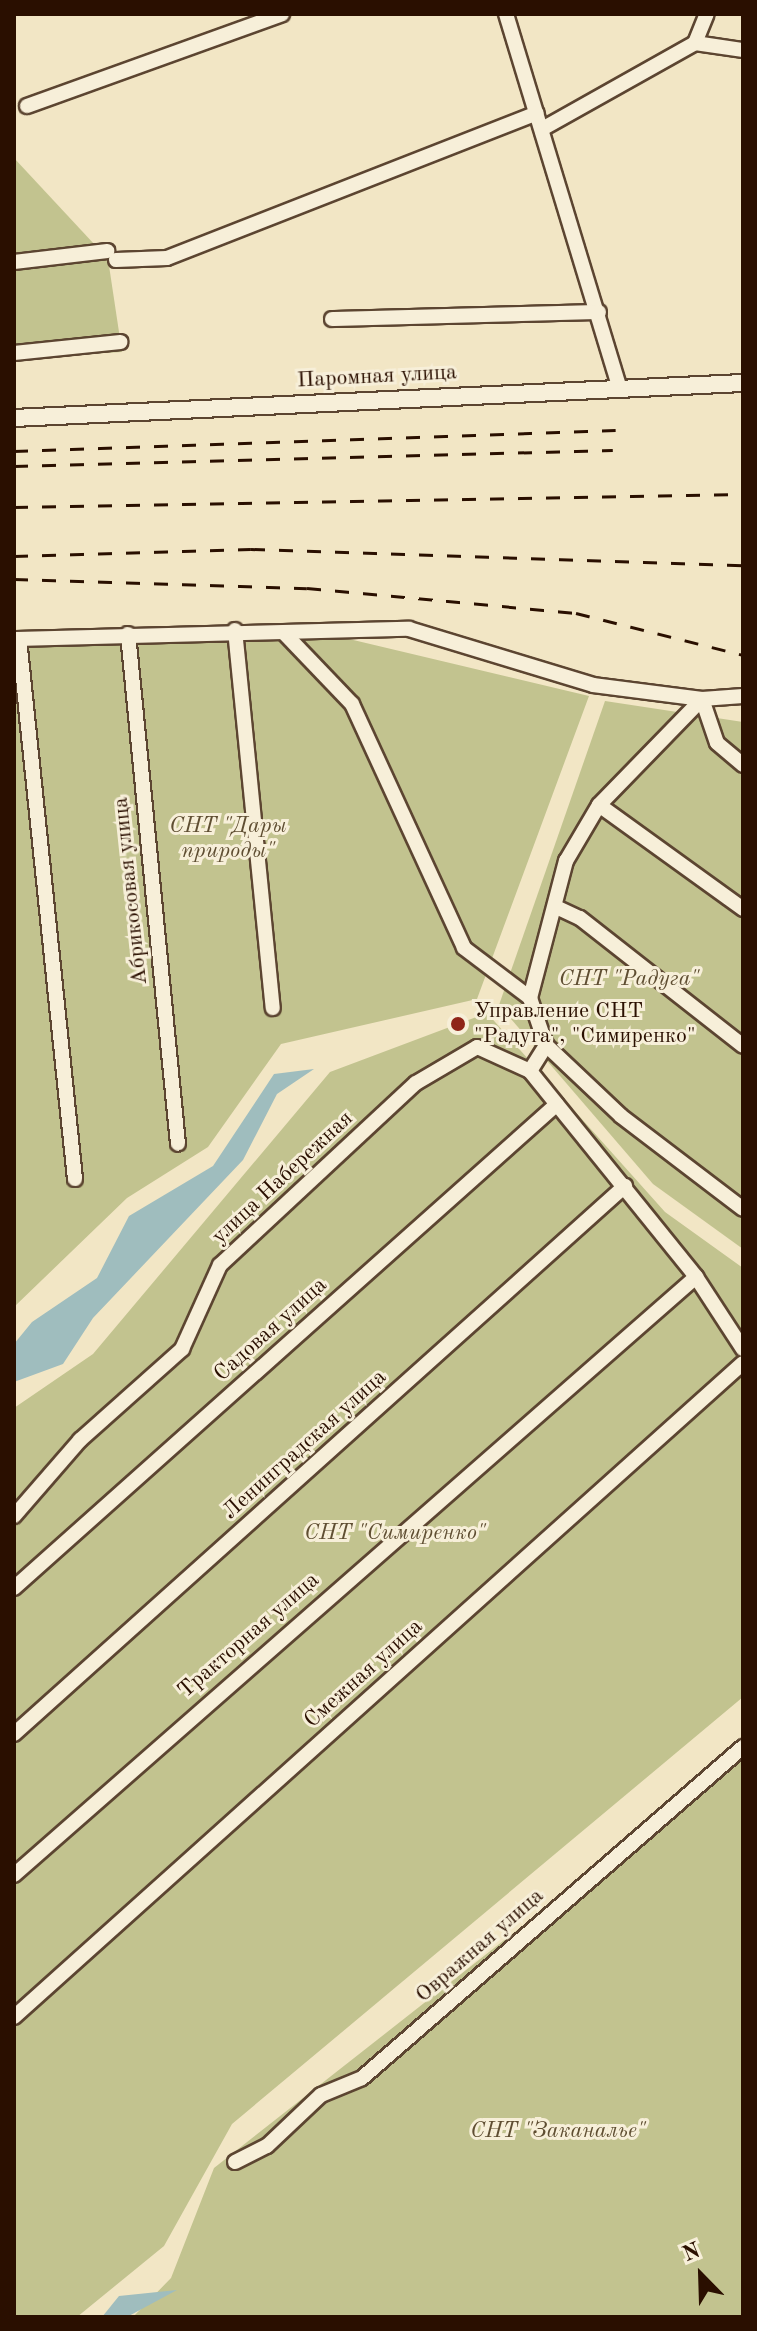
<!DOCTYPE html>
<html>
<head>
<meta charset="utf-8">
<style>
	body { margin:0 }
	#map { position:relative; width:757px; height:2331px; overflow:hidden; background:#f2e6c5; font-family:"Old Standard TT",serif }
	div>[style] { position:absolute }
	.green>* { inset:0; background:#c2c38f }
	.water>* { inset:0; background:#9fbdbe }
	.roads { filter:drop-shadow(2px 0 #5c4531) drop-shadow(-2px 0 #5c4531) drop-shadow(0 2px #5c4531) drop-shadow(0 -2px #5c4531) }
	.minor>* { height:14px; margin:-7px; padding:0 7px; transform-origin:7px; border-radius:7px; background:#f7efd9 }
	.tertiary>* { height:16px; margin:-8px; padding:0 8px; transform-origin:8px; border-radius:8px; background:#f7efd9 }
	.rail>* { height:3px; margin-top:-1.5px; transform-origin:0; background:repeating-linear-gradient(90deg,#2a0f00 0 14px,transparent 0 28px) }
	.dots>* { width:22px; height:22px; translate:-50% -50%; box-sizing:border-box; border:4px solid #f7efd9; border-radius:50% }
	span { translate:-50% -50%; white-space:nowrap; text-align:center; line-height:1.15; -webkit-text-stroke:6px #f7efd9; paint-order:stroke }
	.street-label { font-size:22px; color:#2a0f00 }
	.park-label { font-size:22px; color:#5f4e32; font-style:italic }
	.poi-label { font-size:22px; color:#2a0f00 }
	.left { translate:0 -50%; text-align:left }
	.frame { position:absolute; inset:0; border:16px solid #2a0f00; pointer-events:none }
	.north { position:absolute; left:661px; top:2235px; width:80px; height:80px; -webkit-text-stroke:6px #f7efd9; paint-order:stroke; rotate:337deg; font-size:22px; font-weight:700; line-height:32px; text-align:center; color:#2a0f00 }
	.north::after { content:''; display:block; margin:auto; width:28px; height:36px; background:#2a0f00; clip-path:polygon(50% 0,100% 100%,50% 72%,0 100%) }
</style>
</head>
<body>
<div id="map">
	<div class="green">
		<div style="clip-path:polygon(14px 158px,108px 259px,122px 352px,14px 358px)"></div>
		<div style="clip-path:polygon(286px 624px,589px 696px,477px 999px,281px 1044px,208px 1147px,127px 1198px,14px 1307px,14px 630px)"></div>
		<div style="clip-path:polygon(605px 701px,743px 722px,743px 1249px,653px 1184px,499px 1005px)"></div>
		<div style="clip-path:polygon(487px 1013px,665px 1212px,743px 1268px,743px 1697px,232px 2124px,164px 2246px,77px 2317px,14px 2317px,14px 1408px,93px 1354px,330px 1072px)"></div>
		<div style="clip-path:polygon(743px 1740px,743px 2317px,133px 2317px,171px 2278px,214px 2168px,591px 1872px)"></div>
	</div>
	<div class="water">
		<div style="clip-path:polygon(314px 1069px,277px 1094px,243px 1160px,93px 1318px,63px 1364px,14px 1382px,14px 1344px,32px 1322px,97px 1278px,129px 1216px,213px 1166px,274px 1074px)"></div>
		<div style="clip-path:polygon(177px 2290px,127px 2317px,102px 2317px,119px 2296px)"></div>
	</div>
	<div class="roads">
		<div class="minor">
			<div style="left:506px;top:14px;width:388px;rotate:73.1deg"></div>
			<div style="left:695px;top:43px;width:31px;rotate:-68deg"></div>
			<div style="left:27px;top:106px;width:271px;rotate:-19.8deg"></div>
			<div style="left:542px;top:129px;width:176px;rotate:-29.3deg"></div>
			<div style="left:695px;top:43px;width:49px;rotate:8.3deg"></div>
			<div style="left:116px;top:260px;width:51px;rotate:-2.2deg"></div>
			<div style="left:167px;top:258px;width:397px;rotate:-21.4deg"></div>
			<div style="left:14px;top:262px;width:94px;rotate:-6.7deg"></div>
			<div style="left:332px;top:319px;width:267px;rotate:-1.5deg"></div>
			<div style="left:14px;top:353px;width:107px;rotate:-5.9deg"></div>
			<div style="left:235px;top:630px;width:380px;rotate:84.3deg"></div>
			<div style="left:284px;top:633px;width:98px;rotate:46.2deg"></div>
			<div style="left:352px;top:704px;width:268px;rotate:65.3deg"></div>
			<div style="left:464px;top:948px;width:83px;rotate:37.1deg"></div>
			<div style="left:128px;top:634px;width:512px;rotate:84.4deg"></div>
			<div style="left:14px;top:639px;width:395px;rotate:-1.5deg"></div>
			<div style="left:409px;top:629px;width:192px;rotate:16.9deg"></div>
			<div style="left:593px;top:685px;width:110px;rotate:7.3deg"></div>
			<div style="left:702px;top:699px;width:46px;rotate:71.2deg"></div>
			<div style="left:717px;top:743px;width:34px;rotate:40deg"></div>
			<div style="left:19px;top:639px;width:543px;rotate:84.08deg"></div>
			<div style="left:599px;top:805px;width:178px;rotate:35.8deg"></div>
			<div style="left:556px;top:907px;width:26px;rotate:25deg"></div>
			<div style="left:580px;top:918px;width:207px;rotate:38.1deg"></div>
			<div style="left:546px;top:1045px;width:103px;rotate:43.4deg"></div>
			<div style="left:621px;top:1116px;width:153px;rotate:37.3deg"></div>
			<div style="left:530px;top:1071px;width:31px;rotate:-58deg"></div>
			<div style="left:546px;top:1045px;width:50px;rotate:-108.8deg"></div>
			<div style="left:530px;top:998px;width:142px;rotate:-75.3deg"></div>
			<div style="left:566px;top:861px;width:65px;rotate:-59.5deg"></div>
			<div style="left:599px;top:805px;width:148px;rotate:-45.8deg"></div>
			<div style="left:702px;top:699px;width:41px;rotate:-4.2deg"></div>
			<div style="left:14px;top:1516px;width:101px;rotate:-49deg"></div>
			<div style="left:80px;top:1440px;width:137px;rotate:-41.7deg"></div>
			<div style="left:182px;top:1349px;width:92px;rotate:-65.7deg"></div>
			<div style="left:220px;top:1265px;width:267px;rotate:-42.9deg"></div>
			<div style="left:416px;top:1083px;width:71px;rotate:-30.5deg"></div>
			<div style="left:477px;top:1047px;width:58px;rotate:24.4deg"></div>
			<div style="left:530px;top:1071px;width:265px;rotate:51.1deg"></div>
			<div style="left:696px;top:1277px;width:86px;rotate:56.9deg"></div>
			<div style="left:14px;top:1588px;width:727px;rotate:-41.71deg"></div>
			<div style="left:14px;top:1734px;width:821px;rotate:-41.89deg"></div>
			<div style="left:14px;top:1875px;width:907px;rotate:-41.25deg"></div>
			<div style="left:14px;top:2017px;width:979px;rotate:-41.9deg"></div>
			<div style="left:235px;top:2162px;width:36px;rotate:-27deg"></div>
			<div style="left:267px;top:2146px;width:74px;rotate:-43.4deg"></div>
			<div style="left:321px;top:2095px;width:44px;rotate:-22.5deg"></div>
			<div style="left:362px;top:2078px;width:505px;rotate:-40.98deg"></div>
		</div>
		<div class="tertiary">
			<div style="left:14px;top:418px;width:730px;rotate:-2.75deg"></div>
		</div>
	</div>
	<div class="rail">
		<div style="left:14px;top:451px;width:602px;rotate:-2deg"></div>
		<div style="left:14px;top:466px;width:599px;rotate:-1.53deg"></div>
		<div style="left:14px;top:507px;width:729px;rotate:-1.02deg"></div>
		<div style="left:14px;top:556px;width:237px;rotate:-1.7deg"></div>
		<div style="left:251px;top:549px;width:492px;rotate:1.9deg"></div>
		<div style="left:14px;top:579px;width:293px;rotate:1.8deg"></div>
		<div style="left:307px;top:588px;width:270px;rotate:5.3deg"></div>
		<div style="left:576px;top:613px;width:172px;rotate:14.1deg"></div>
	</div>
	<div class="dots">
		<div style="left:458px;top:1024px;background:#8f2418"></div>
	</div>
	<div class="street-label">
		<span style="left:377px;top:377px;rotate:-3deg">Паромная улица</span>
		<span style="left:131px;top:891px;rotate:-96deg">Абрикосовая улица</span>
		<span style="left:283px;top:1178px;rotate:-43deg">улица Набережная</span>
		<span style="left:271px;top:1330px;rotate:-42deg">Садовая улица</span>
		<span style="left:305px;top:1445px;rotate:-42deg">Ленинградская улица</span>
		<span style="left:249px;top:1636px;rotate:-41deg">Тракторная улица</span>
		<span style="left:364px;top:1674px;rotate:-42deg">Смежная улица</span>
		<span style="left:480px;top:1946px;rotate:-41deg">Овражная улица</span>
	</div>
	<div class="park-label">
		<span style="left:228px;top:839px">СНТ "Дары<br>природы"</span>
		<span style="left:629px;top:980px">СНТ "Радуга"</span>
		<span style="left:395px;top:1534px">СНТ "Симиренко"</span>
		<span style="left:558px;top:2132px">СНТ "Заканалье"</span>
	</div>
	<div class="poi-label">
		<span class="left" style="left:474px;top:1024px">Управление СНТ<br>"Радуга", "Симиренко"</span>
	</div>
	<div class="frame"></div>
	<div class="north">N</div>
</div>
</body>
</html>
